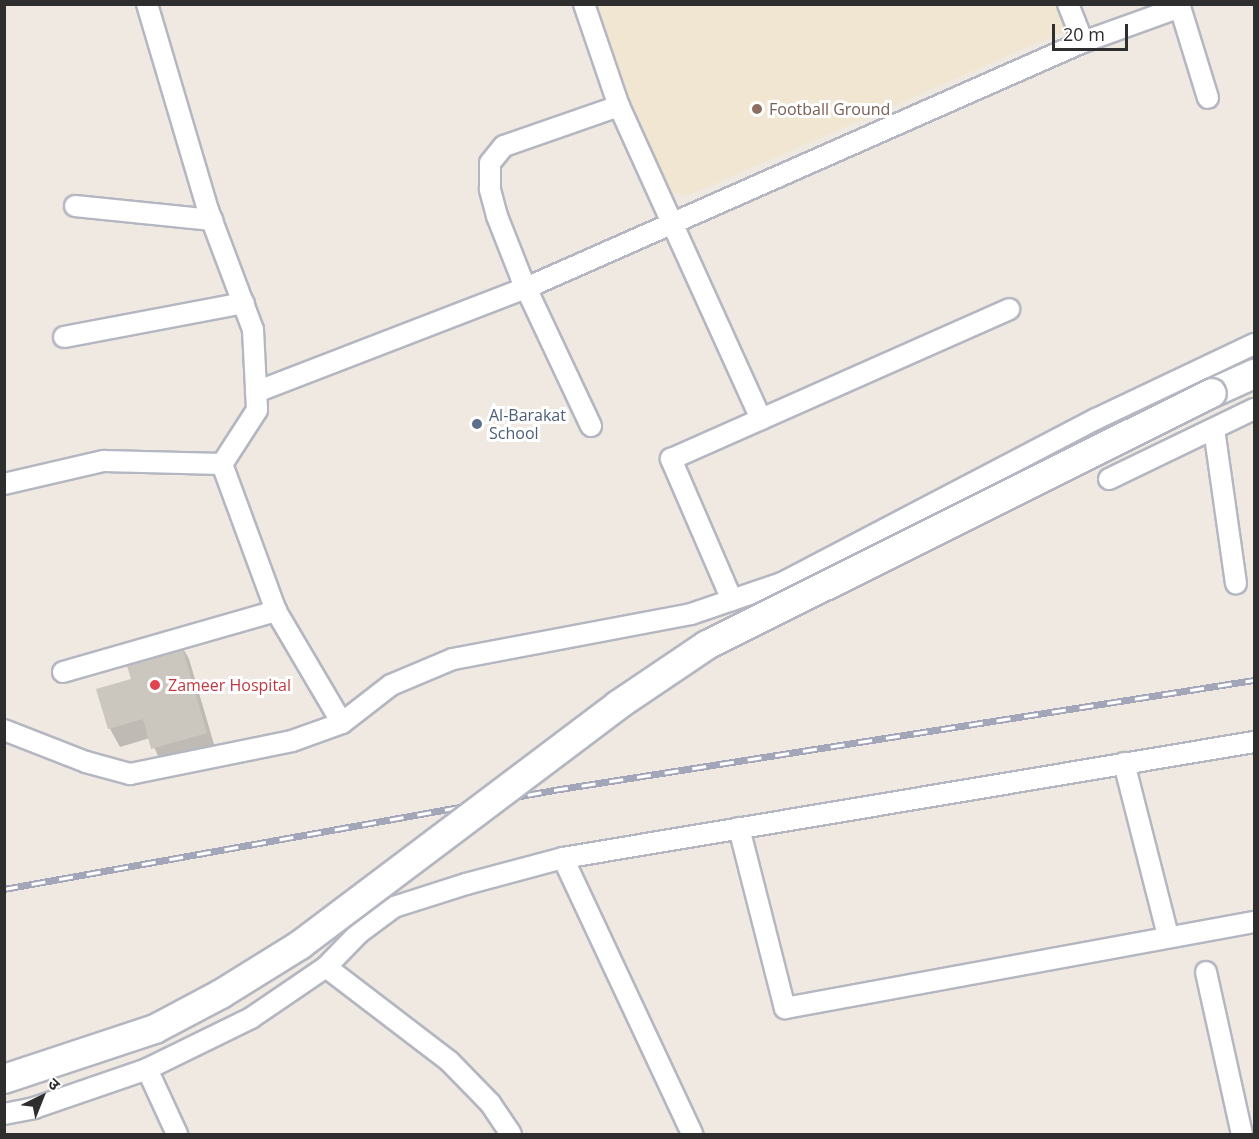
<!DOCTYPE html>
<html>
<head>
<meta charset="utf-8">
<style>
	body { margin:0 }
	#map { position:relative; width:1259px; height:1139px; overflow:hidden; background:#efe9e1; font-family:"Open Sans","Noto Sans Devanagari",sans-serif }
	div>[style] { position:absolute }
	.education>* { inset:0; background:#f0e6d1 }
	.shadow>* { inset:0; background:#0003 }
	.building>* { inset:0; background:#cbc7bf }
	.roads { filter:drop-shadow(2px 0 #b4b7c1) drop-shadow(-2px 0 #b4b7c1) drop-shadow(0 2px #b4b7c1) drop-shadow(0 -2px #b4b7c1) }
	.minor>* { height:20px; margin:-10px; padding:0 10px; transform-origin:10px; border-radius:10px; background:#fff }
	.secondary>* { height:28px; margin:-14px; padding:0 14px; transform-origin:14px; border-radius:14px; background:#fff }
	.rail>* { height:7px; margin-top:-3.5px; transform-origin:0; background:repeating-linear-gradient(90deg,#fff 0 14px,#a3a6b8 0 28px); box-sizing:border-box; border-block:2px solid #a3a6b8 }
	.bridges { filter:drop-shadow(2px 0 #b4b7c1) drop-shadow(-2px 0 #b4b7c1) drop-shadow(0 2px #b4b7c1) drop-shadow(0 -2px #b4b7c1) }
	.secondary-bridge>* { height:28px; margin:-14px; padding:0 14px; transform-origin:14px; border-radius:14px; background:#fff }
	.dots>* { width:16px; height:16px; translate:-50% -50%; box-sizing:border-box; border:3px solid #fff; border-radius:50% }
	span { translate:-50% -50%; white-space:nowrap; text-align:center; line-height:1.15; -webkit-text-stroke:6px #fff; paint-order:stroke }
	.education-label { font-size:16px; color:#785e54 }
	.left { translate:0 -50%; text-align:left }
	.service-label { font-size:16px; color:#4e5e75 }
	.health-label { font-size:16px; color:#be3a42 }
	.frame { position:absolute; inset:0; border:6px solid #2e2e2e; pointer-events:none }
	.north { position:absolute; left:12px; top:1067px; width:60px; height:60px; -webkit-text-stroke:4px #fff; paint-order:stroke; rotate:43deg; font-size:16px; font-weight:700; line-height:24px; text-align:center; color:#2e2e2e }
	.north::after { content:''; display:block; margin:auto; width:21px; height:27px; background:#2e2e2e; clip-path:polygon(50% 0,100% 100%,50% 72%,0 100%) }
	.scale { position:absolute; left:1052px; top:24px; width:76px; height:27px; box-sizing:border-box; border:3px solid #2e2e2e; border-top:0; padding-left:8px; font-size:18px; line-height:21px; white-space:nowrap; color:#2e2e2e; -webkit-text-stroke:4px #fff; paint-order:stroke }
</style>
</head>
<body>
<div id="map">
	<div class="education">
		<div style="clip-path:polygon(1068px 4px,1076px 26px,687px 196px,659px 191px,588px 5px)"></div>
	</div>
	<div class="shadow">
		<div style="clip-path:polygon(179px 641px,189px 659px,216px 751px,163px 767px,150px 738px,120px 747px,110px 729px,98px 690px,132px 680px)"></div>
	</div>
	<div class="building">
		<div style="clip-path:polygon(180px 640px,207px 733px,151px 749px,143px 719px,108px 729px,96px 689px,131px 679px,124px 656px)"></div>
	</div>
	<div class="roads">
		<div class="minor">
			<div style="left:147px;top:4px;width:215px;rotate:73.5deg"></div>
			<div style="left:208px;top:210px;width:128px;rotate:69.4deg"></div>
			<div style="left:253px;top:330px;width:80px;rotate:87.1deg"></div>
			<div style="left:257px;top:410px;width:64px;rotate:122.9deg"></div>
			<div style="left:222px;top:464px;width:157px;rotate:69.8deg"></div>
			<div style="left:276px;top:611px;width:130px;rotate:59.5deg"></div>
			<div style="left:584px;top:4px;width:108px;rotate:71.1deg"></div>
			<div style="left:619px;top:106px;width:344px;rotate:65.6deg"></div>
			<div style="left:1068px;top:4px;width:41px;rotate:68.5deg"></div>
			<div style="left:75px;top:206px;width:138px;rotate:5.8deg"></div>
			<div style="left:64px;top:337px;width:183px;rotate:-10.7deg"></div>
			<div style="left:256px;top:392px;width:289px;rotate:-21.1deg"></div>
			<div style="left:526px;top:288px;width:609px;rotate:-23.83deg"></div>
			<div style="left:1083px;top:42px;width:103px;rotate:-19.8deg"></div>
			<div style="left:1180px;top:7px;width:95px;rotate:72.9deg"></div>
			<div style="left:591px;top:426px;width:165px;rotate:-115.2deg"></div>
			<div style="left:521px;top:277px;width:66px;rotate:-111.5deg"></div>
			<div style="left:497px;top:216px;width:28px;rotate:-105deg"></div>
			<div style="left:490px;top:189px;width:26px;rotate:-90deg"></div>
			<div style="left:490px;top:163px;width:22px;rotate:-51deg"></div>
			<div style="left:504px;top:146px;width:122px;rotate:-19.2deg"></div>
			<div style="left:1214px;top:429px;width:156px;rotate:81.9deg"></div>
			<div style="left:1109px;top:479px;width:161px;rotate:-25.8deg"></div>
			<div style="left:4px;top:484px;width:103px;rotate:-13deg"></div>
			<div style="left:104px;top:461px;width:118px;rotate:1.5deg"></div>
			<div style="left:732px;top:600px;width:154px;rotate:-113.4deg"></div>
			<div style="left:671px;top:459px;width:370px;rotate:-23.9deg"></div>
			<div style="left:63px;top:672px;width:222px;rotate:-16deg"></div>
			<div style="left:4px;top:730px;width:88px;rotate:21.3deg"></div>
			<div style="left:86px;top:762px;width:46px;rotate:15.3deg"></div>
			<div style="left:130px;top:774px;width:165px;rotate:-11.5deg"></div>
			<div style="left:292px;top:741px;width:53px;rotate:-19.8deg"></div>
			<div style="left:342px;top:723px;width:62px;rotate:-37.8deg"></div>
			<div style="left:391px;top:685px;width:67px;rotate:-22.8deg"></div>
			<div style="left:453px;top:659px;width:242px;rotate:-10.7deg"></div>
			<div style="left:691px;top:614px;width:96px;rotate:-18.8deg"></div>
			<div style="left:782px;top:583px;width:354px;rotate:-27.6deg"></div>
			<div style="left:1096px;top:419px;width:175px;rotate:-25.4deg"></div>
			<div style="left:1124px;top:763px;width:178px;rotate:75.7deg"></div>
			<div style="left:739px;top:828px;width:186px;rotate:75.7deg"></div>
			<div style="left:785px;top:1008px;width:477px;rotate:-10.4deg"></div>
			<div style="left:563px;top:858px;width:305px;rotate:64.9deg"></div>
			<div style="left:326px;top:967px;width:155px;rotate:37.4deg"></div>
			<div style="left:449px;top:1061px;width:59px;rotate:45.7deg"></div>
			<div style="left:490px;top:1103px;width:37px;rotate:56deg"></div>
			<div style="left:1206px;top:972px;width:166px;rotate:77.5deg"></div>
			<div style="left:147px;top:1069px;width:72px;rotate:65.2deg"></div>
			<div style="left:4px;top:1114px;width:31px;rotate:-11deg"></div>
			<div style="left:34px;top:1108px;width:120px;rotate:-19deg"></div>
			<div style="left:147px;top:1069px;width:116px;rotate:-26.1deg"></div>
			<div style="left:251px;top:1018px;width:91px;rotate:-34.2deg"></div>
			<div style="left:326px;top:967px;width:47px;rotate:-45.9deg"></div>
			<div style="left:359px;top:933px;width:44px;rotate:-36.6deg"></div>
			<div style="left:394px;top:907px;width:76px;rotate:-17.7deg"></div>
			<div style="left:466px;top:884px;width:100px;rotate:-15deg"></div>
			<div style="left:563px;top:858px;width:701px;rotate:-9.53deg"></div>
		</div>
		<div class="secondary">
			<div style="left:1212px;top:393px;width:46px;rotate:-24.3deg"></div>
		</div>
	</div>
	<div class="rail">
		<div style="left:4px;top:889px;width:559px;rotate:-10.2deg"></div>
		<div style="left:554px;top:790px;width:709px;rotate:-8.93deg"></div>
	</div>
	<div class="bridges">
		<div class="secondary-bridge">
			<div style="left:4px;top:1079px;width:159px;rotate:-18.3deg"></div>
			<div style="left:155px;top:1029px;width:75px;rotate:-27.9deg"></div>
			<div style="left:221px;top:994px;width:93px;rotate:-31.8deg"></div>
			<div style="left:300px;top:945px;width:398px;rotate:-37deg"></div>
			<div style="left:618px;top:705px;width:107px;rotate:-34deg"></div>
			<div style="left:707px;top:645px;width:564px;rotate:-26.52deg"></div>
		</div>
	</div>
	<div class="dots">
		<div style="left:757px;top:109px;background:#8d6e63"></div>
		<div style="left:477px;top:424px;background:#5c6f8a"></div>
		<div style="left:155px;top:685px;background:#e0444e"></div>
	</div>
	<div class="education-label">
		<span class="left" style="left:769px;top:109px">Football Ground</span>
	</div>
	<div class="service-label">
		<span class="left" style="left:489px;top:424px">Al-Barakat<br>School</span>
	</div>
	<div class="health-label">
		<span class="left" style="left:168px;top:685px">Zameer Hospital</span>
	</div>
	<div class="frame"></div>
	<div class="north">उ</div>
	<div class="scale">20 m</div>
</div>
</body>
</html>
